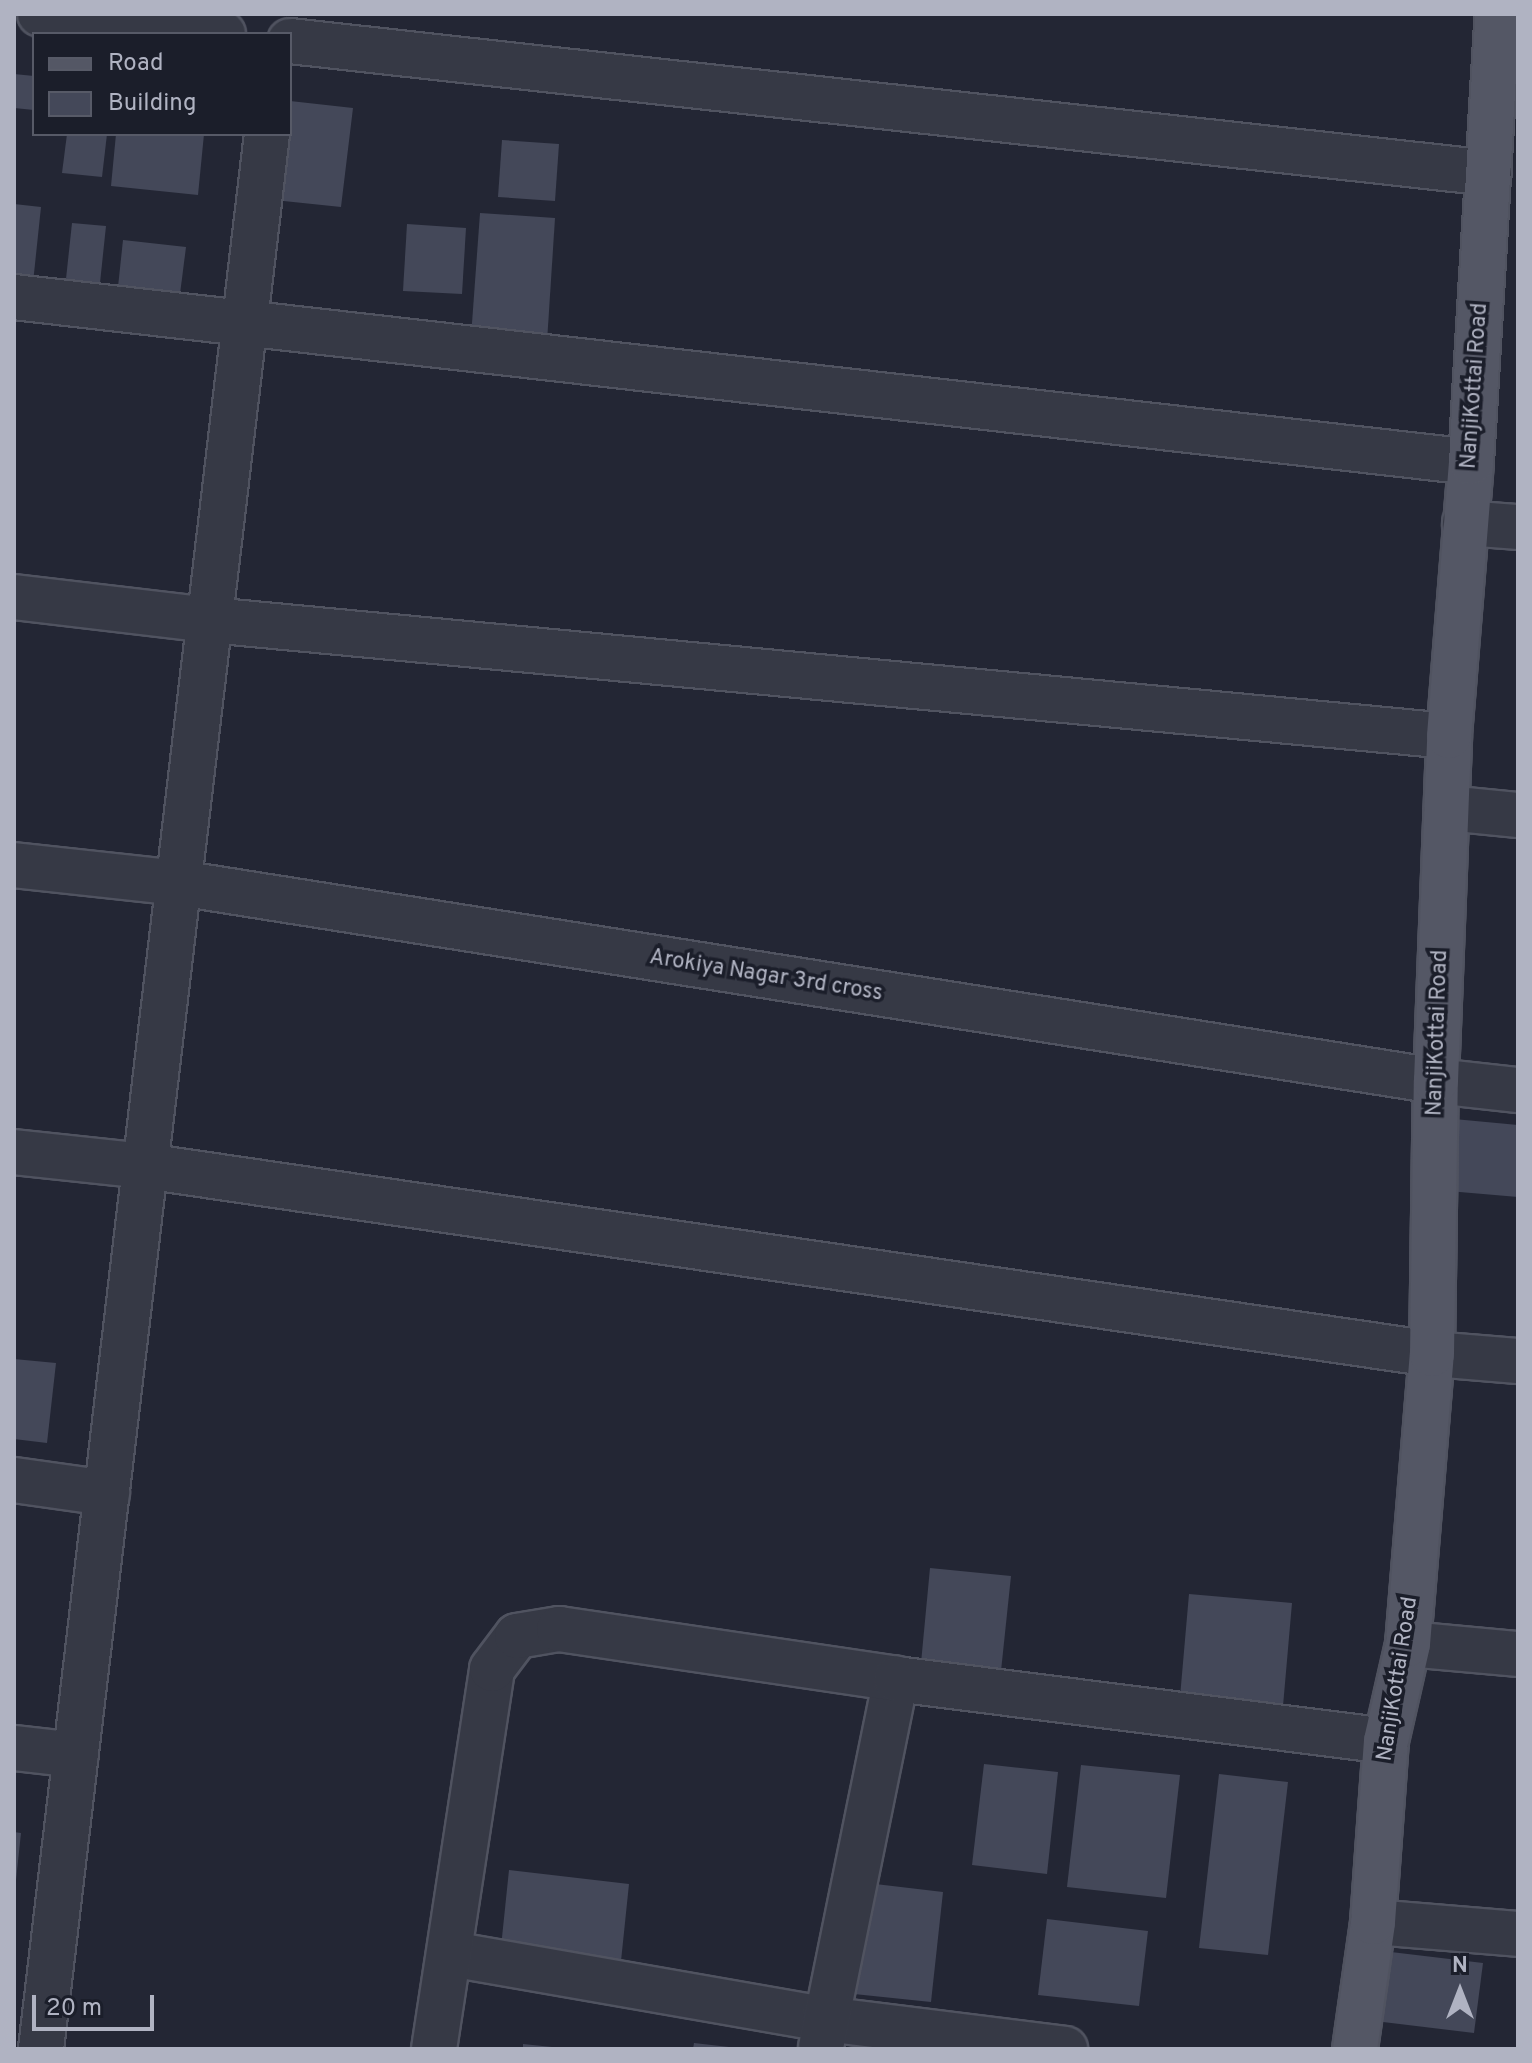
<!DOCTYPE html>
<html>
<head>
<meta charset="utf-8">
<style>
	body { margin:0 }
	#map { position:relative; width:1532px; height:2063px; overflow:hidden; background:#232634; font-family:Overpass,sans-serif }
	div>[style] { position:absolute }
	.building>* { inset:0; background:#444859 }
	.roads { filter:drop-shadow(2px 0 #505360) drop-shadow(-2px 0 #505360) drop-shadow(0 2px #505360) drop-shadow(0 -2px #505360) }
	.minor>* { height:44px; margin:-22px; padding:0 22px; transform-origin:22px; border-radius:22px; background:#363945 }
	.major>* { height:44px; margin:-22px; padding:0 22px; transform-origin:22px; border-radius:22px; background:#545765 }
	span { translate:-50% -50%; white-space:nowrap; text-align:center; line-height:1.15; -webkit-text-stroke:7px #1b1e2a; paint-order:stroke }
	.street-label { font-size:22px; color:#b0b3c2 }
	.frame { position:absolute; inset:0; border:16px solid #b0b3c2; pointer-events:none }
	.legend { position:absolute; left:32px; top:32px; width:260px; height:104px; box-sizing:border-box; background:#1b1e2a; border:2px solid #575a67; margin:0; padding:10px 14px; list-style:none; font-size:24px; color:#b0b3c2 }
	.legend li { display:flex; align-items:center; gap:16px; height:40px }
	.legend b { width:40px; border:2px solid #575a67 }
	.north { position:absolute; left:1420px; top:1951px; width:80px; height:80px; -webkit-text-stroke:6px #1b1e2a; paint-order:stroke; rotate:0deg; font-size:22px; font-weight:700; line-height:32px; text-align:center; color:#b0b3c2 }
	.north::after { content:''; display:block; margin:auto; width:28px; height:36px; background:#b0b3c2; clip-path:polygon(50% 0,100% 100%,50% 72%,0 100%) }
	.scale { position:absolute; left:32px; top:1995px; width:122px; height:36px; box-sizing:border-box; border:4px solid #b0b3c2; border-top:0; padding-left:10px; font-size:24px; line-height:28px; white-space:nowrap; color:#b0b3c2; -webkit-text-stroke:6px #1b1e2a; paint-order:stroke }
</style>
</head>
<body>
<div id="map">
	<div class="building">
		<div style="clip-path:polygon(14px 74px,34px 76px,34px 110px,14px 108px)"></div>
		<div style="clip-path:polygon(290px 101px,353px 108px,341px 207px,274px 200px,281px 134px,290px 134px)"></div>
		<div style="clip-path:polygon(67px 134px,107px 134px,102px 177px,62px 173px)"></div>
		<div style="clip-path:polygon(116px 134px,204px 134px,198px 195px,111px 186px)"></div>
		<div style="clip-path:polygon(502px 140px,559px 144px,555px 201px,498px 197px)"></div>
		<div style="clip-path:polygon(14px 204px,41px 207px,33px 283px,14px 280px)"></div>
		<div style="clip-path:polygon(480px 213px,555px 218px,547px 342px,471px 337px)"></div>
		<div style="clip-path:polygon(72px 223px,106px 226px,100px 283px,66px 279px)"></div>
		<div style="clip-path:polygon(407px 224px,466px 228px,462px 294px,403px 291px)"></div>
		<div style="clip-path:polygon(123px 240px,186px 247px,180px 294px,118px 287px)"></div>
		<div style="clip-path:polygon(1454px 1119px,1518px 1125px,1518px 1197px,1448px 1191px)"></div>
		<div style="clip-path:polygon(14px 1359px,56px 1363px,47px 1443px,14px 1439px)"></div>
		<div style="clip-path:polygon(930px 1568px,1011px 1576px,1001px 1671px,921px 1663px)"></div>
		<div style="clip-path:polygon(1189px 1594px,1292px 1603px,1283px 1706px,1180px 1697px)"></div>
		<div style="clip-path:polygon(984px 1764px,1058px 1772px,1047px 1874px,972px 1865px)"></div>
		<div style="clip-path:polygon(1081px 1765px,1180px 1775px,1166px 1898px,1067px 1887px)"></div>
		<div style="clip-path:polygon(1219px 1774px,1288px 1782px,1268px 1955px,1199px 1948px)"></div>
		<div style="clip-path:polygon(14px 1832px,21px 1833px,16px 1880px,14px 1880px)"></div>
		<div style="clip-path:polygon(509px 1870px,629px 1884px,621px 1961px,501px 1947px)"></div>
		<div style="clip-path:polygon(867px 1883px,943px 1892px,931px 2002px,854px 1994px)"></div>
		<div style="clip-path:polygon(1047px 1919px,1148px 1931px,1139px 2006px,1038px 1995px)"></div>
		<div style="clip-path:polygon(1391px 1952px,1483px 1963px,1474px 2033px,1383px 2022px)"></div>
		<div style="clip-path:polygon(694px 2043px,729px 2047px,728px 2049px,693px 2049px)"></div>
		<div style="clip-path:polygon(523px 2044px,552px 2047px,551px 2049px,523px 2049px)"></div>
	</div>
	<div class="roads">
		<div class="minor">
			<div style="left:40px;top:14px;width:184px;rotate:6.2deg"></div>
			<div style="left:290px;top:41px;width:1206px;rotate:6.28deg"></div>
			<div style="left:14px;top:297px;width:1466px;rotate:6.46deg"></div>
			<div style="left:1465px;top:523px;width:53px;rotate:4.3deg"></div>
			<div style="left:14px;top:597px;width:197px;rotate:6.7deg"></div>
			<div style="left:210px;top:620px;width:1244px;rotate:5.35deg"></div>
			<div style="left:1447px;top:808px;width:71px;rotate:5.6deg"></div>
			<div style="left:14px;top:865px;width:166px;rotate:6.2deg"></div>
			<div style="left:179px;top:883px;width:1272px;rotate:8.95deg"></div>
			<div style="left:1436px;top:1081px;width:82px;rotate:6.3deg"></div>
			<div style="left:14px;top:1152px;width:132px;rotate:6.1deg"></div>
			<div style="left:145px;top:1166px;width:1301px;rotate:8.31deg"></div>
			<div style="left:1432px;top:1354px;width:86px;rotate:4.7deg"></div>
			<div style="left:14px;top:1480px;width:94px;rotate:8deg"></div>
			<div style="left:1408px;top:1644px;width:110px;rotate:5.2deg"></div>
			<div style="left:14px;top:1748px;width:62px;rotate:6.4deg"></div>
			<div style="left:1373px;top:1922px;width:145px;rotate:4.7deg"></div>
			<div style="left:451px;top:1954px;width:380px;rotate:9.9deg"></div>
			<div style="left:825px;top:2019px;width:242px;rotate:7.1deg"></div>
			<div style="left:821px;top:2047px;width:376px;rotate:-78.5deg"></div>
			<div style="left:41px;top:2049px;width:1928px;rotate:-83.27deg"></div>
			<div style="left:434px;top:2049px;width:384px;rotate:-81.3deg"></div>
			<div style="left:492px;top:1669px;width:41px;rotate:-52.9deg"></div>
			<div style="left:517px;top:1636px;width:43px;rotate:-9.5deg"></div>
			<div style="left:559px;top:1629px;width:341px;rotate:8.4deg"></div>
			<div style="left:896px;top:1679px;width:494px;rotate:7.2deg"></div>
		</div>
		<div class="major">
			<div style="left:1355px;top:2049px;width:128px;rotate:-81.9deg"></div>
			<div style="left:1373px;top:1922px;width:181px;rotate:-85.9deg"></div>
			<div style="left:1386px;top:1741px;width:99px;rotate:-77.2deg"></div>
			<div style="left:1408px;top:1644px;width:291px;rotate:-85.3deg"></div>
			<div style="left:1432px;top:1354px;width:273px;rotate:-89.2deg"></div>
			<div style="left:1436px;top:1081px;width:345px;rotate:-87.8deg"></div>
			<div style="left:1449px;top:736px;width:275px;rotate:-85.4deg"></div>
			<div style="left:1471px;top:462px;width:449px;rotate:-86.6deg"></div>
		</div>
	</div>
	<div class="street-label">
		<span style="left:1475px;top:386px;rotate:-86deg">NanjiKottai Road</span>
		<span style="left:766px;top:976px;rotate:9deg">Arokiya Nagar 3rd cross</span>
		<span style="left:1438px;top:1033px;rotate:-88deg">NanjiKottai Road</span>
		<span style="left:1398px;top:1679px;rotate:-81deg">NanjiKottai Road</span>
	</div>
	<div class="frame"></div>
	<ul class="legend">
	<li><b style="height:10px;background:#545765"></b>Road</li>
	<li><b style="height:22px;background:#444859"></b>Building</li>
	</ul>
	<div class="north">N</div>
	<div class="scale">20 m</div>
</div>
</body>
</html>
